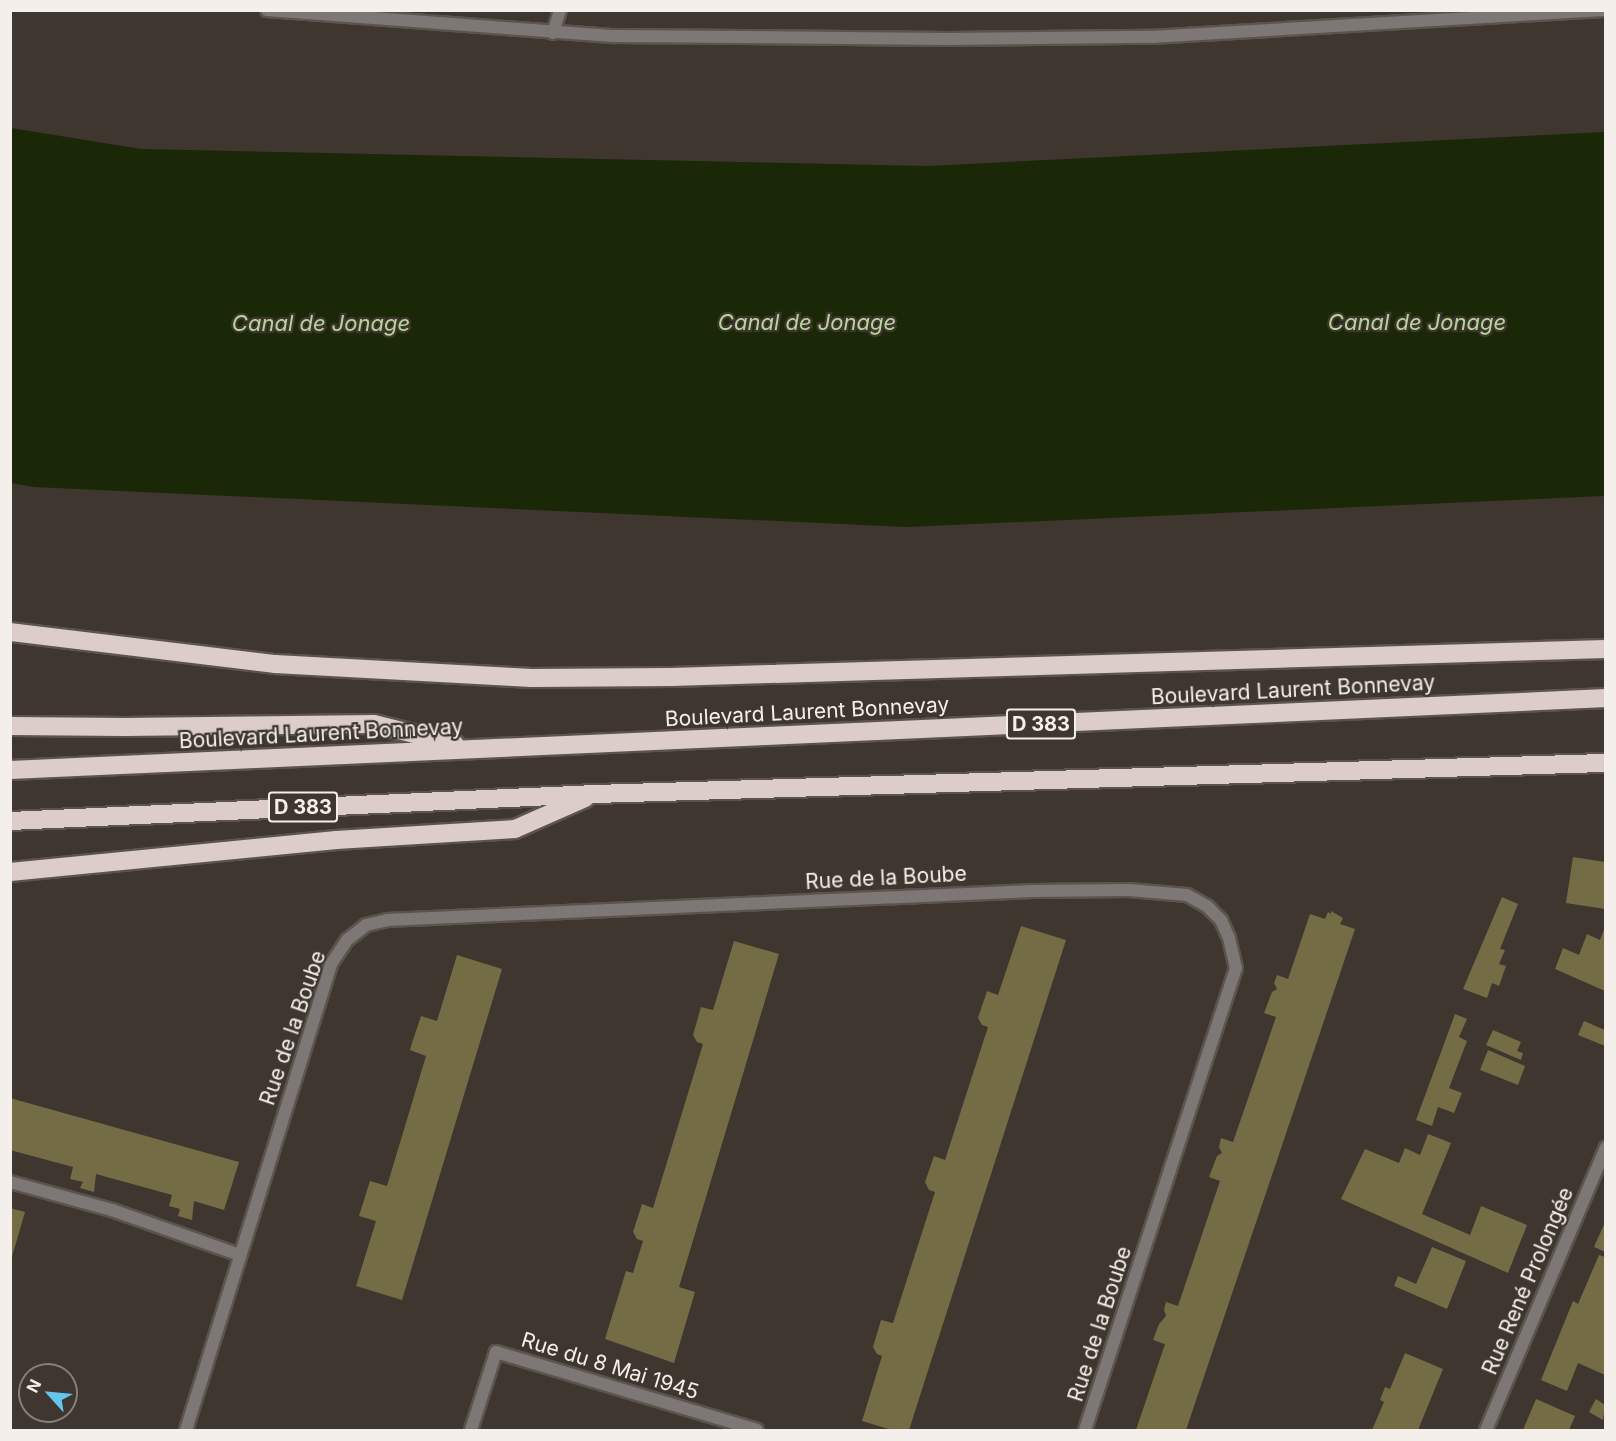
<!DOCTYPE html>
<html>
<head>
<meta charset="utf-8">
<style>
	body { margin:0 }
	#map { position:relative; width:1616px; height:1441px; overflow:hidden; background:#3e362f; font-family:Inter,sans-serif }
	div>[style] { position:absolute }
	.water>* { inset:0; background:#1a2807 }
	.building>* { inset:0; background:#746c45 }
	.roads { filter:drop-shadow(2px 0 #5b544d) drop-shadow(-2px 0 #5b544d) drop-shadow(0 2px #5b544d) drop-shadow(0 -2px #5b544d) }
	.lane>* { height:12px; margin:-6px; padding:0 6px; transform-origin:6px; border-radius:6px; background:#7d7775 }
	.street>* { height:12px; margin:-6px; padding:0 6px; transform-origin:6px; border-radius:6px; background:#7d7775 }
	.highway>* { height:18px; margin:-9px; padding:0 9px; transform-origin:9px; border-radius:9px; background:#dccdca }
	span { translate:-50% -50%; white-space:nowrap; text-align:center; line-height:1.15; -webkit-text-stroke:4.5px #3e362f; paint-order:stroke }
	.shield-label span { padding:2px 4px; background:#3e362f; border:2px solid; border-radius:4px; -webkit-text-stroke-width:0 }
	.shield-label { font-size:20px; color:#f4efeb; font-weight:700 }
	.street-label { font-size:21px; color:#f4efeb }
	.water-label { font-size:22px; color:#b6d599; font-style:italic }
	.frame { position:absolute; inset:0; border:12px solid #f4efeb; pointer-events:none }
	.north { position:absolute; left:18px; top:1363px; width:60px; height:60px; box-sizing:border-box; background:#3e362f; border:2px solid #87807a; border-radius:50%; rotate:297deg; font-size:16px; font-weight:700; line-height:24px; text-align:center; color:#f4efeb }
	.north::after { content:''; display:block; margin:auto; width:21px; height:27px; background:#64c5ee; clip-path:polygon(50% 0,100% 100%,50% 72%,0 100%) }
</style>
</head>
<body>
<div id="map">
	<div class="water">
		<div style="clip-path:polygon(11px 128px,141px 149px,928px 166px,1605px 132px,1605px 496px,907px 527px,34px 487px,11px 483px)"></div>
	</div>
	<div class="building">
		<div style="clip-path:polygon(1573px 857px,1605px 862px,1605px 909px,1566px 903px)"></div>
		<div style="clip-path:polygon(1502px 897px,1518px 904px,1500px 949px,1505px 950px,1499px 964px,1506px 966px,1499px 986px,1492px 983px,1487px 998px,1463px 989px)"></div>
		<div style="clip-path:polygon(1331px 911px,1343px 918px,1340px 924px,1355px 929px,1186px 1430px,1136px 1430px,1165px 1344px,1153px 1340px,1159px 1324px,1166px 1316px,1164px 1310px,1166px 1302px,1178px 1306px,1220px 1181px,1209px 1177px,1217px 1156px,1222px 1153px,1219px 1147px,1221px 1138px,1233px 1142px,1276px 1017px,1264px 1013px,1272px 992px,1277px 989px,1274px 983px,1277px 975px,1288px 979px,1310px 914px,1325px 919px,1328px 912px,1331px 914px)"></div>
		<div style="clip-path:polygon(1021px 926px,1066px 940px,909px 1430px,892px 1430px,862px 1421px,882px 1356px,877px 1354px,873px 1347px,881px 1320px,893px 1323px,935px 1192px,929px 1190px,925px 1182px,934px 1156px,945px 1160px,988px 1027px,982px 1025px,978px 1018px,987px 991px,998px 995px)"></div>
		<div style="clip-path:polygon(1605px 927px,1605px 991px,1555px 969px,1563px 948px,1579px 955px,1587px 934px,1600px 940px)"></div>
		<div style="clip-path:polygon(734px 941px,779px 954px,679px 1287px,695px 1292px,674px 1363px,605px 1339px,626px 1271px,633px 1273px,643px 1241px,637px 1239px,633px 1232px,642px 1204px,653px 1208px,703px 1044px,697px 1042px,693px 1035px,701px 1007px,713px 1010px)"></div>
		<div style="clip-path:polygon(457px 955px,502px 969px,402px 1300px,356px 1286px,376px 1221px,359px 1216px,370px 1181px,387px 1186px,426px 1056px,410px 1050px,412px 1043px,421px 1016px,437px 1021px)"></div>
		<div style="clip-path:polygon(1455px 1014px,1467px 1019px,1459px 1037px,1467px 1041px,1449px 1088px,1462px 1093px,1454px 1113px,1438px 1107px,1432px 1126px,1416px 1120px)"></div>
		<div style="clip-path:polygon(1584px 1021px,1605px 1030px,1605px 1046px,1578px 1035px)"></div>
		<div style="clip-path:polygon(1493px 1030px,1521px 1042px,1517px 1051px,1523px 1053px,1521px 1060px,1486px 1045px)"></div>
		<div style="clip-path:polygon(1488px 1050px,1525px 1066px,1518px 1085px,1480px 1070px)"></div>
		<div style="clip-path:polygon(10px 1098px,239px 1162px,224px 1210px,194px 1201px,192px 1220px,178px 1216px,180px 1209px,169px 1206px,172px 1195px,96px 1174px,94px 1192px,80px 1188px,83px 1182px,70px 1179px,73px 1167px,10px 1150px)"></div>
		<div style="clip-path:polygon(1428px 1134px,1451px 1143px,1422px 1214px,1470px 1235px,1481px 1206px,1527px 1225px,1508px 1273px,1341px 1199px,1365px 1149px,1399px 1163px,1405px 1148px,1420px 1155px)"></div>
		<div style="clip-path:polygon(10px 1208px,25px 1212px,11px 1260px,10px 1260px)"></div>
		<div style="clip-path:polygon(1605px 1222px,1605px 1252px,1594px 1247px)"></div>
		<div style="clip-path:polygon(1432px 1247px,1466px 1261px,1447px 1309px,1394px 1286px,1398px 1276px,1416px 1284px)"></div>
		<div style="clip-path:polygon(1599px 1255px,1605px 1257px,1605px 1375px,1578px 1363px,1567px 1391px,1541px 1380px,1573px 1301px,1578px 1304px)"></div>
		<div style="clip-path:polygon(1405px 1353px,1443px 1369px,1418px 1430px,1372px 1430px,1384px 1402px,1380px 1400px,1385px 1387px,1390px 1389px)"></div>
		<div style="clip-path:polygon(1536px 1399px,1575px 1416px,1569px 1430px,1523px 1430px)"></div>
		<div style="clip-path:polygon(1596px 1399px,1605px 1405px,1603px 1420px,1589px 1412px)"></div>
	</div>
	<div class="roads">
		<div class="lane">
			<div style="left:10px;top:1182px;width:106px;rotate:15.4deg"></div>
			<div style="left:112px;top:1210px;width:136px;rotate:19.4deg"></div>
			<div style="left:186px;top:1430px;width:488px;rotate:-72.7deg"></div>
			<div style="left:331px;top:964px;width:29px;rotate:-56deg"></div>
			<div style="left:347px;top:940px;width:24px;rotate:-38deg"></div>
			<div style="left:366px;top:925px;width:22px;rotate:-13deg"></div>
			<div style="left:387px;top:920px;width:646px;rotate:-2.57deg"></div>
			<div style="left:1032px;top:891px;width:97px;rotate:-0.6deg"></div>
			<div style="left:1129px;top:890px;width:58px;rotate:4.9deg"></div>
			<div style="left:1187px;top:895px;width:23px;rotate:29deg"></div>
			<div style="left:1207px;top:906px;width:20px;rotate:45deg"></div>
			<div style="left:1221px;top:920px;width:20px;rotate:66deg"></div>
			<div style="left:1229px;top:938px;width:31px;rotate:77deg"></div>
			<div style="left:1236px;top:968px;width:486px;rotate:108.1deg"></div>
			<div style="left:471px;top:1430px;width:82px;rotate:-72.2deg"></div>
			<div style="left:496px;top:1352px;width:272px;rotate:16.6deg"></div>
		</div>
		<div class="street">
			<div style="left:267px;top:10px;width:349px;rotate:4.3deg"></div>
			<div style="left:615px;top:36px;width:332px;rotate:0.5deg"></div>
			<div style="left:947px;top:39px;width:204px;rotate:-0.6deg"></div>
			<div style="left:1151px;top:37px;width:453px;rotate:-3.4deg"></div>
			<div style="left:553px;top:33px;width:24px;rotate:-73deg"></div>
			<div style="left:1486px;top:1430px;width:307px;rotate:-67deg"></div>
		</div>
		<div class="highway">
			<div style="left:10px;top:632px;width:267px;rotate:6.9deg"></div>
			<div style="left:275px;top:664px;width:257px;rotate:3.1deg"></div>
			<div style="left:532px;top:678px;width:139px;rotate:-0.4deg"></div>
			<div style="left:671px;top:677px;width:935px;rotate:-1.72deg"></div>
			<div style="left:10px;top:726px;width:115px;rotate:0.5deg"></div>
			<div style="left:125px;top:727px;width:249px;rotate:-0.7deg"></div>
			<div style="left:374px;top:724px;width:83px;rotate:13.9deg"></div>
			<div style="left:10px;top:770px;width:1598px;rotate:-2.58deg"></div>
			<div style="left:10px;top:821px;width:586px;rotate:-2.64deg"></div>
			<div style="left:595px;top:794px;width:1011px;rotate:-1.76deg"></div>
			<div style="left:10px;top:872px;width:328px;rotate:-5.6deg"></div>
			<div style="left:336px;top:840px;width:179px;rotate:-3.5deg"></div>
			<div style="left:515px;top:829px;width:77px;rotate:-23.9deg"></div>
		</div>
	</div>
	<div class="shield-label">
		<span style="left:1041px;top:724px">D 383</span>
		<span style="left:303px;top:807px">D 383</span>
	</div>
	<div class="street-label">
		<span style="left:1293px;top:690px;rotate:-3deg">Boulevard Laurent Bonnevay</span>
		<span style="left:807px;top:712px;rotate:-3deg">Boulevard Laurent Bonnevay</span>
		<span style="left:321px;top:734px;rotate:-3deg">Boulevard Laurent Bonnevay</span>
		<span style="left:886px;top:878px;rotate:-3deg">Rue de la Boube</span>
		<span style="left:293px;top:1028px;rotate:-71deg">Rue de la Boube</span>
		<span style="left:1528px;top:1281px;rotate:-67deg">Rue René Prolongée</span>
		<span style="left:1100px;top:1324px;rotate:-72deg">Rue de la Boube</span>
		<span style="left:610px;top:1366px;rotate:17deg">Rue du 8 Mai 1945</span>
	</div>
	<div class="water-label">
		<span style="left:807px;top:323px">Canal de Jonage</span>
		<span style="left:1417px;top:323px">Canal de Jonage</span>
		<span style="left:321px;top:324px">Canal de Jonage</span>
	</div>
	<div class="frame"></div>
	<div class="north">N</div>
</div>
</body>
</html>
